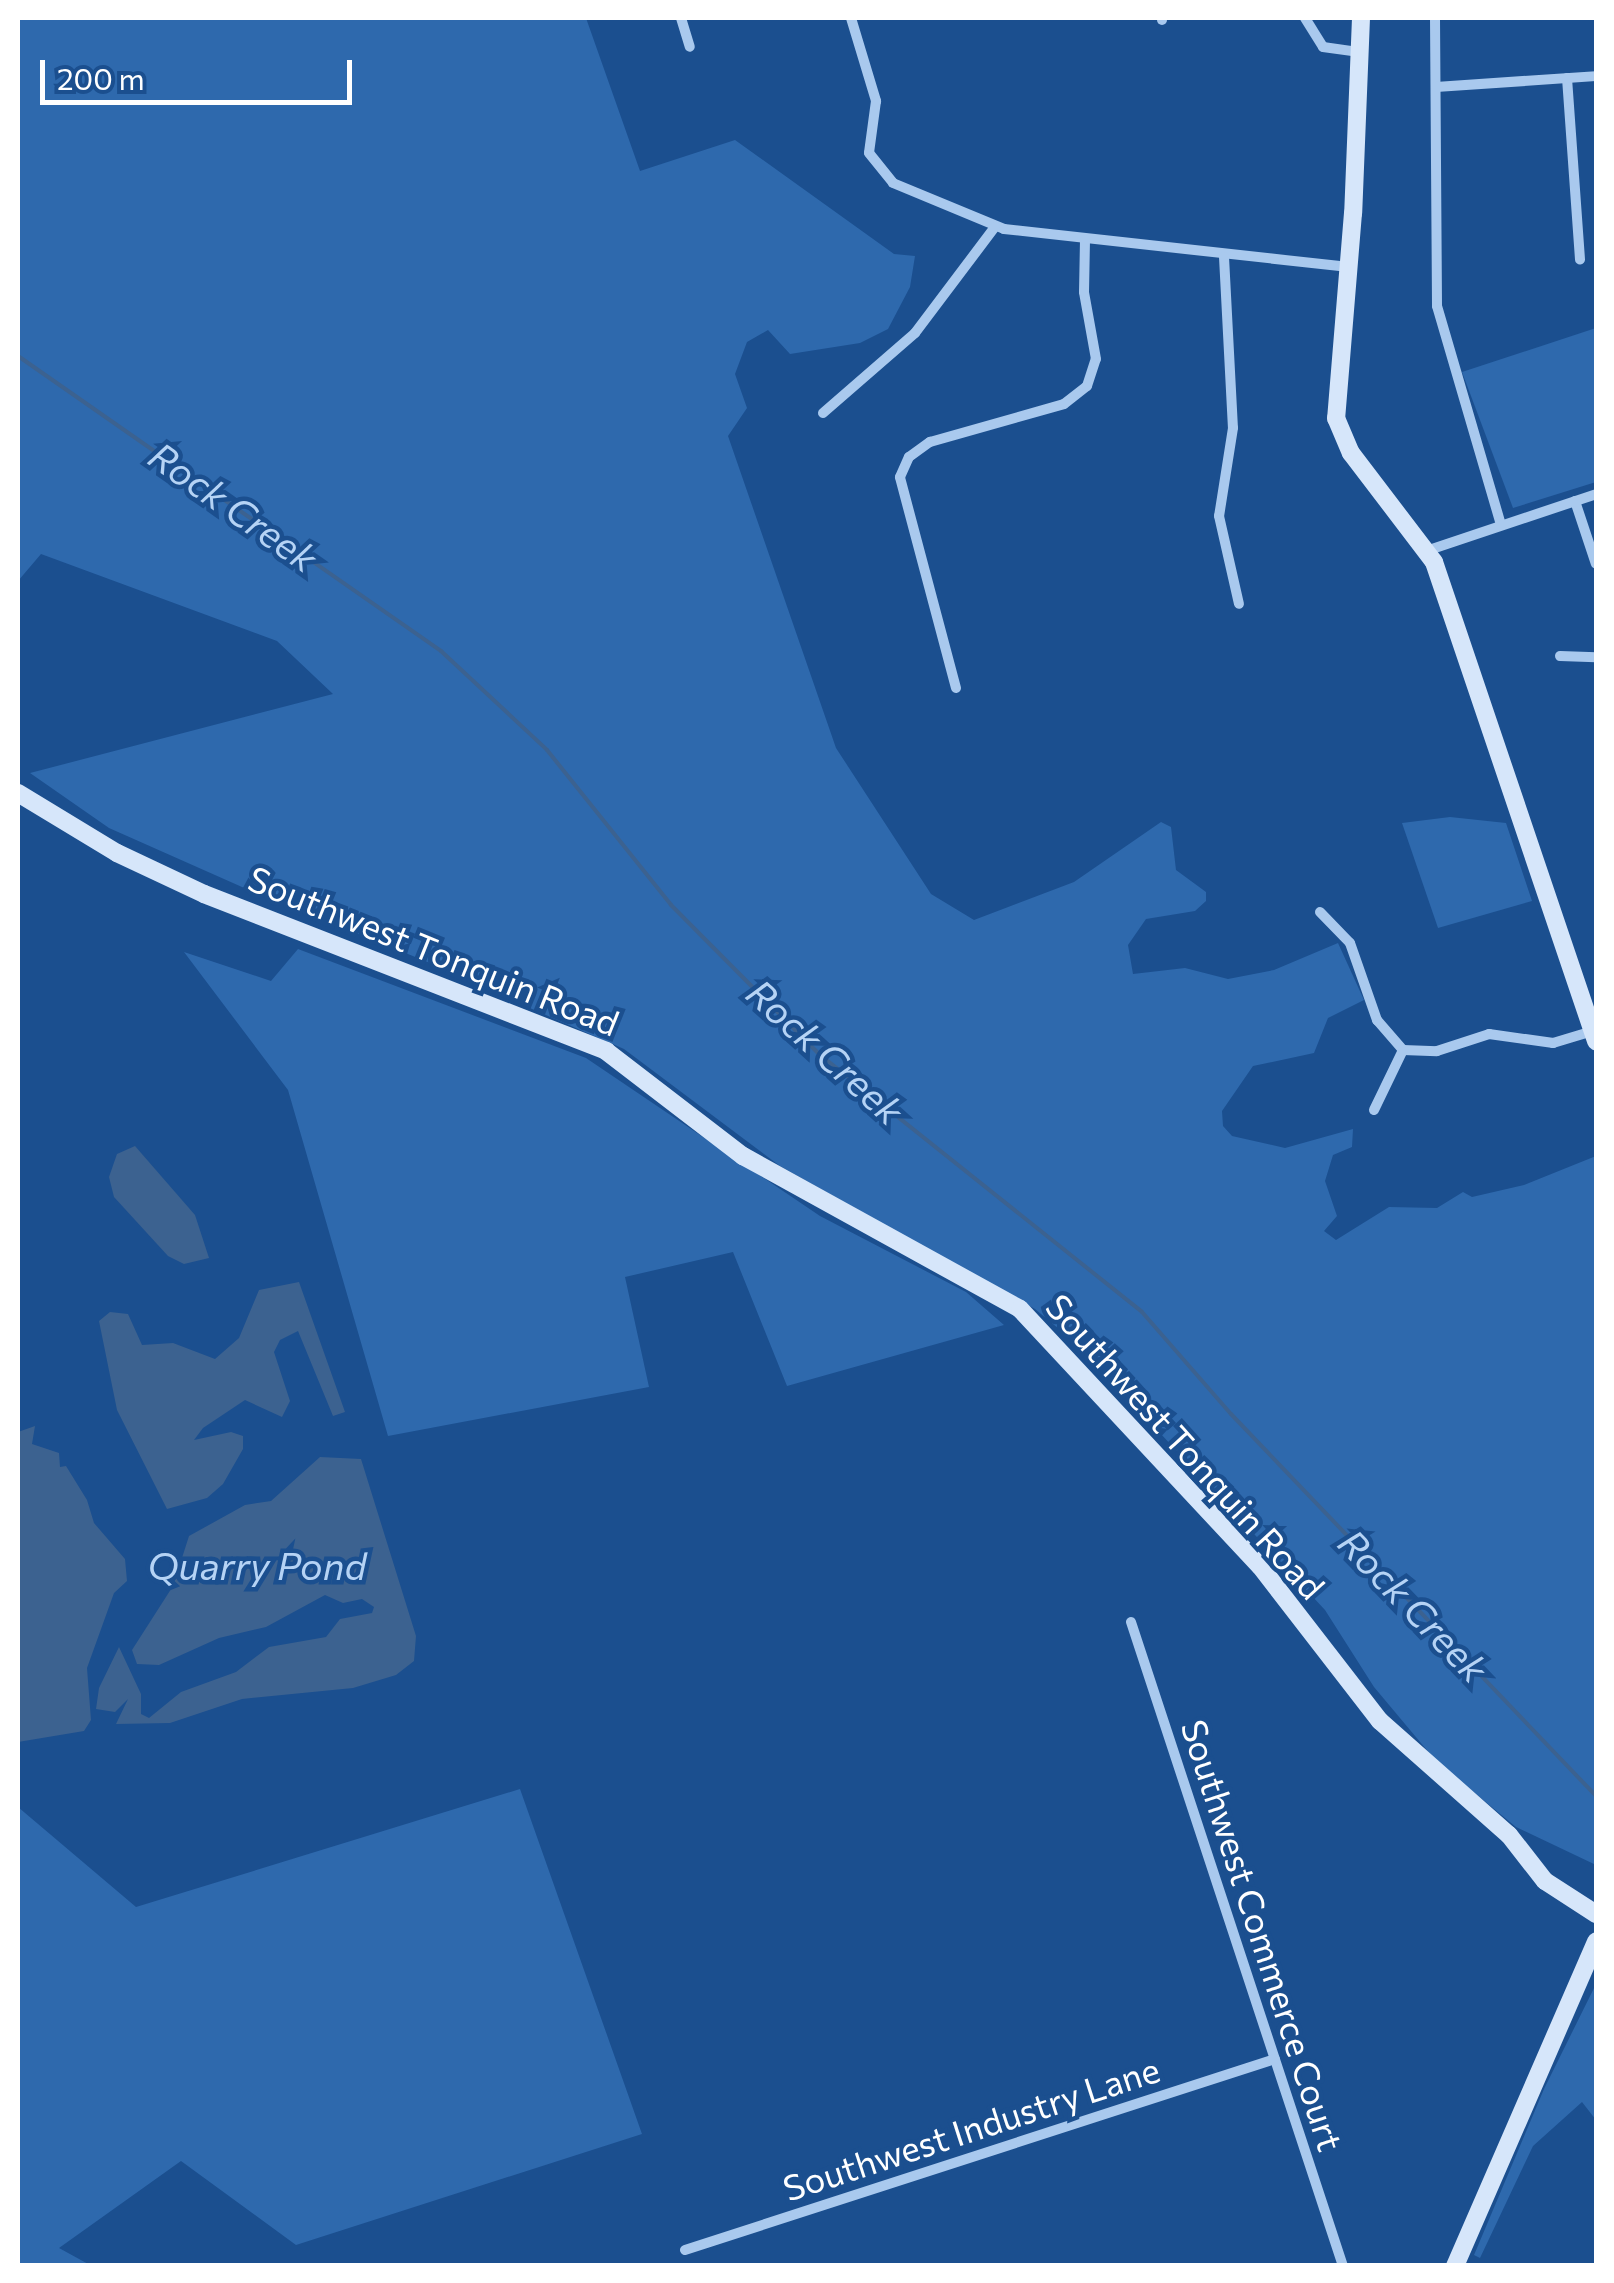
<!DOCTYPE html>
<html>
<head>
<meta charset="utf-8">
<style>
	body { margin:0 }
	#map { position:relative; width:1614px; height:2283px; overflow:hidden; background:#1b4f8f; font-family:Commissioner,sans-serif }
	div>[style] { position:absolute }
	.green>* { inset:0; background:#2e69ad }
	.water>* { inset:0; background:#3c6290 }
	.stream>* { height:4px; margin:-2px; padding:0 2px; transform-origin:2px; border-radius:2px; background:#3c6290 }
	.minor>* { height:10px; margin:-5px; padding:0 5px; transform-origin:5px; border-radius:5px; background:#a9c9ee }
	.secondary>* { height:18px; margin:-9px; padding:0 9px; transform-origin:9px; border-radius:9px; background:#d6e6fa }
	span { translate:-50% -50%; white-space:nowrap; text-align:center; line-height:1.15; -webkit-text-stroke:9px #1b4f8f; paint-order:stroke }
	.street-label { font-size:35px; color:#fff }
	.water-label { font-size:38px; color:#b5d3f5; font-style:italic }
	.frame { position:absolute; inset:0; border:20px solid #fff; pointer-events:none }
	.scale { position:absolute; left:40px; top:60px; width:312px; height:45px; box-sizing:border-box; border:5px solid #fff; border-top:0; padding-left:12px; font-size:30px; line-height:35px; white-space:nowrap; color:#fff; -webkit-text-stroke:8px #1b4f8f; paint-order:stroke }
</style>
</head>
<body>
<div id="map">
	<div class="green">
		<div style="clip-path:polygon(18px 18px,586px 18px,640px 171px,735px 140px,894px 254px,915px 256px,910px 287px,888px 329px,860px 343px,790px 354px,768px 330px,747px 342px,735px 374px,747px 408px,728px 436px,836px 748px,931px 894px,974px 920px,1074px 882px,1161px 822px,1171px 827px,1176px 870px,1206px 892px,1206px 901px,1195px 911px,1146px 919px,1128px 945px,1133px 974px,1185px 968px,1228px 979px,1274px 970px,1338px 943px,1364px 1000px,1328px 1018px,1314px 1053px,1253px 1066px,1222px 1111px,1223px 1126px,1232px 1136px,1285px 1148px,1353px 1129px,1352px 1147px,1333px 1155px,1325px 1181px,1337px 1216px,1324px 1231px,1336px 1240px,1389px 1207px,1437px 1208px,1463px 1192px,1472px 1197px,1524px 1185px,1596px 1156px,1596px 1865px,1516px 1827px,1436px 1761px,1374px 1687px,1325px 1610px,1077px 1344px,1035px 1309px,780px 1166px,624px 1049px,477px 985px,447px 955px,440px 967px,242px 887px,109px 828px,30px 773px,333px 694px,277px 641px,41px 554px,18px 581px)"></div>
		<div style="clip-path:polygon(1596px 328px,1596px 482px,1513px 508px,1462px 372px)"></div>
		<div style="clip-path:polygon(1450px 817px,1506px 823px,1532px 901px,1438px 928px,1402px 823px)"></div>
		<div style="clip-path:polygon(298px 949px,586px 1058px,820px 1216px,966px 1292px,1004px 1325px,787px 1386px,733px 1252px,625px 1277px,649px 1387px,388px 1436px,288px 1090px,184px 952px,271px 981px)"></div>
		<div style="clip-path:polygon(520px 1789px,642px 2134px,296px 2245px,181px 2161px,59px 2248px,90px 2265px,18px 2265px,18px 1807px,136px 1907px)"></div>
		<div style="clip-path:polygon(1596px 1984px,1596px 2120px,1582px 2102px,1533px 2146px,1480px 2258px,1474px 2255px,1544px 2089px)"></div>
	</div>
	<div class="water">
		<div style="clip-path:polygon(135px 1146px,195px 1215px,209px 1258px,184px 1264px,168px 1256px,114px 1197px,109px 1177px,117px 1154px)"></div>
		<div style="clip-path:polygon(299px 1282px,345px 1412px,333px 1416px,298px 1331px,280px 1340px,274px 1352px,290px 1401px,282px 1417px,245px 1400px,203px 1428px,194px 1440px,231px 1432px,243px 1436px,243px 1449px,223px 1484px,207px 1498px,167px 1509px,117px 1410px,99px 1321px,110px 1312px,128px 1314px,142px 1345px,173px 1343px,215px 1359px,239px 1338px,259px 1290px)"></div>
		<div style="clip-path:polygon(35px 1426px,32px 1444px,59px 1453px,60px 1467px,66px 1466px,87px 1500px,94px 1523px,125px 1559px,127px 1581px,114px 1593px,87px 1668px,91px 1720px,84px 1731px,18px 1742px,18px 1432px)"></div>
		<div style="clip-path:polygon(320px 1457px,361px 1459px,416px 1636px,414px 1661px,396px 1675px,353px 1688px,242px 1699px,170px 1723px,116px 1724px,128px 1699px,115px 1712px,96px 1709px,99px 1688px,119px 1647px,141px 1694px,141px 1714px,149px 1718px,181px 1692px,236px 1672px,269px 1647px,326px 1637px,340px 1619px,372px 1613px,374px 1607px,362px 1599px,343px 1603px,325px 1595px,266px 1627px,219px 1638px,159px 1665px,137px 1664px,132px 1650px,173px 1586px,189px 1536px,245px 1505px,271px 1501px)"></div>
	</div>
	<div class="stream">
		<div style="left:18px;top:356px;width:516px;rotate:34.89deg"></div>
		<div style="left:441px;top:651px;width:145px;rotate:43deg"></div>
		<div style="left:547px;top:750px;width:198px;rotate:51.3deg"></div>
		<div style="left:671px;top:905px;width:210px;rotate:45.2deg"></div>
		<div style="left:819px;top:1054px;width:413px;rotate:38.6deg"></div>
		<div style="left:1142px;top:1312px;width:135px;rotate:48.9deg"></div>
		<div style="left:1231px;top:1414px;width:528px;rotate:46.3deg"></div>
	</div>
	<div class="minor">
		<div style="left:681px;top:18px;width:30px;rotate:73deg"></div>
		<div style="left:851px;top:18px;width:87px;rotate:73.2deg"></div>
		<div style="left:876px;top:101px;width:52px;rotate:97.7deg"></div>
		<div style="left:869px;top:153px;width:38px;rotate:51deg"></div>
		<div style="left:893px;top:183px;width:120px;rotate:22.5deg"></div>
		<div style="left:1004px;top:229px;width:347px;rotate:6.3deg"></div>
		<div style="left:1162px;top:18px;width:2px;rotate:90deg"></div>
		<div style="left:1305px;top:18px;width:34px;rotate:58deg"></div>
		<div style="left:1323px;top:47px;width:37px;rotate:8deg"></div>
		<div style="left:1435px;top:18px;width:288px;rotate:89.6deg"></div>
		<div style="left:1437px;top:306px;width:228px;rotate:73.7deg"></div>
		<div style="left:1567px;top:78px;width:182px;rotate:85.9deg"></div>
		<div style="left:1436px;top:87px;width:160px;rotate:-3.9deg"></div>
		<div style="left:1224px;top:257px;width:171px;rotate:87deg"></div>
		<div style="left:1233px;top:428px;width:89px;rotate:99deg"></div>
		<div style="left:1219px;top:516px;width:90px;rotate:77.2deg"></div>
		<div style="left:823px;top:413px;width:122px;rotate:-41deg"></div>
		<div style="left:915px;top:333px;width:133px;rotate:-53deg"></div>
		<div style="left:1575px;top:501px;width:66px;rotate:71.6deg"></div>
		<div style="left:1429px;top:550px;width:176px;rotate:-18.5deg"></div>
		<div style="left:1560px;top:656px;width:36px;rotate:2deg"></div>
		<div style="left:956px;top:688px;width:218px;rotate:-104.9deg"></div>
		<div style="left:900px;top:477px;width:22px;rotate:-66deg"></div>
		<div style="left:909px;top:457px;width:26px;rotate:-36deg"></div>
		<div style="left:930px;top:442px;width:139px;rotate:-15.8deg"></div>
		<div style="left:1064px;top:404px;width:29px;rotate:-38deg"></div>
		<div style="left:1087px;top:386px;width:28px;rotate:-72deg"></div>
		<div style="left:1096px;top:359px;width:68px;rotate:-100.2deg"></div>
		<div style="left:1084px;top:292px;width:52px;rotate:-88.9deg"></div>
		<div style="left:1320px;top:912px;width:43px;rotate:45.9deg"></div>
		<div style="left:1350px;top:943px;width:82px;rotate:70.7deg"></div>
		<div style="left:1377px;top:1020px;width:40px;rotate:49deg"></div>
		<div style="left:1403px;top:1050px;width:34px;rotate:2deg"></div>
		<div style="left:1437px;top:1051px;width:55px;rotate:-18.1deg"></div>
		<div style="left:1489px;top:1034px;width:65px;rotate:8deg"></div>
		<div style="left:1553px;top:1043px;width:45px;rotate:-16.8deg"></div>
		<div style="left:1374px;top:1110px;width:67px;rotate:-64.2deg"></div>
		<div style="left:1131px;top:1622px;width:678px;rotate:71.78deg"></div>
		<div style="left:685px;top:2250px;width:620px;rotate:-17.94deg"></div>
	</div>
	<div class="secondary">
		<div style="left:1361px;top:18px;width:195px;rotate:92.3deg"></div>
		<div style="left:1353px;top:213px;width:206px;rotate:94.7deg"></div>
		<div style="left:1336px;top:418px;width:38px;rotate:67deg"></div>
		<div style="left:1351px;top:453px;width:137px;rotate:52.7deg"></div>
		<div style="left:1434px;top:562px;width:506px;rotate:71.31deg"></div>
		<div style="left:18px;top:793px;width:116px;rotate:31.2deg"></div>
		<div style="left:117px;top:853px;width:96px;rotate:25.2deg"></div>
		<div style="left:204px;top:894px;width:432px;rotate:21.3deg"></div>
		<div style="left:606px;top:1051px;width:173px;rotate:37.5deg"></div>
		<div style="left:743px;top:1156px;width:316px;rotate:28.9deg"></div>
		<div style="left:1020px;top:1309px;width:352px;rotate:47deg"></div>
		<div style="left:1260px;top:1566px;width:196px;rotate:52.3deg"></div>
		<div style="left:1380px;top:1721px;width:172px;rotate:41.5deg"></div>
		<div style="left:1509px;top:1835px;width:58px;rotate:52deg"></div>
		<div style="left:1545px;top:1881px;width:61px;rotate:32.9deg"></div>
		<div style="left:1455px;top:2266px;width:354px;rotate:-66.5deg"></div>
	</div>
	<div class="street-label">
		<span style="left:434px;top:950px;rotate:22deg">Southwest Tonquin Road</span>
		<span style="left:1186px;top:1446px;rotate:48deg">Southwest Tonquin Road</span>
		<span style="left:1263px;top:1935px;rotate:72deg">Southwest Commerce Court</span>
		<span style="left:971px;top:2128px;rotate:-18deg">Southwest Industry Lane</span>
	</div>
	<div class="water-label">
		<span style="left:234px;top:506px;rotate:35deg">Rock Creek</span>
		<span style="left:826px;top:1051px;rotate:42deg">Rock Creek</span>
		<span style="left:257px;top:1565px">Quarry Pond</span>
		<span style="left:1414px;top:1605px;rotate:46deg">Rock Creek</span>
	</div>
	<div class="frame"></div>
	<div class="scale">200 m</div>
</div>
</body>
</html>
